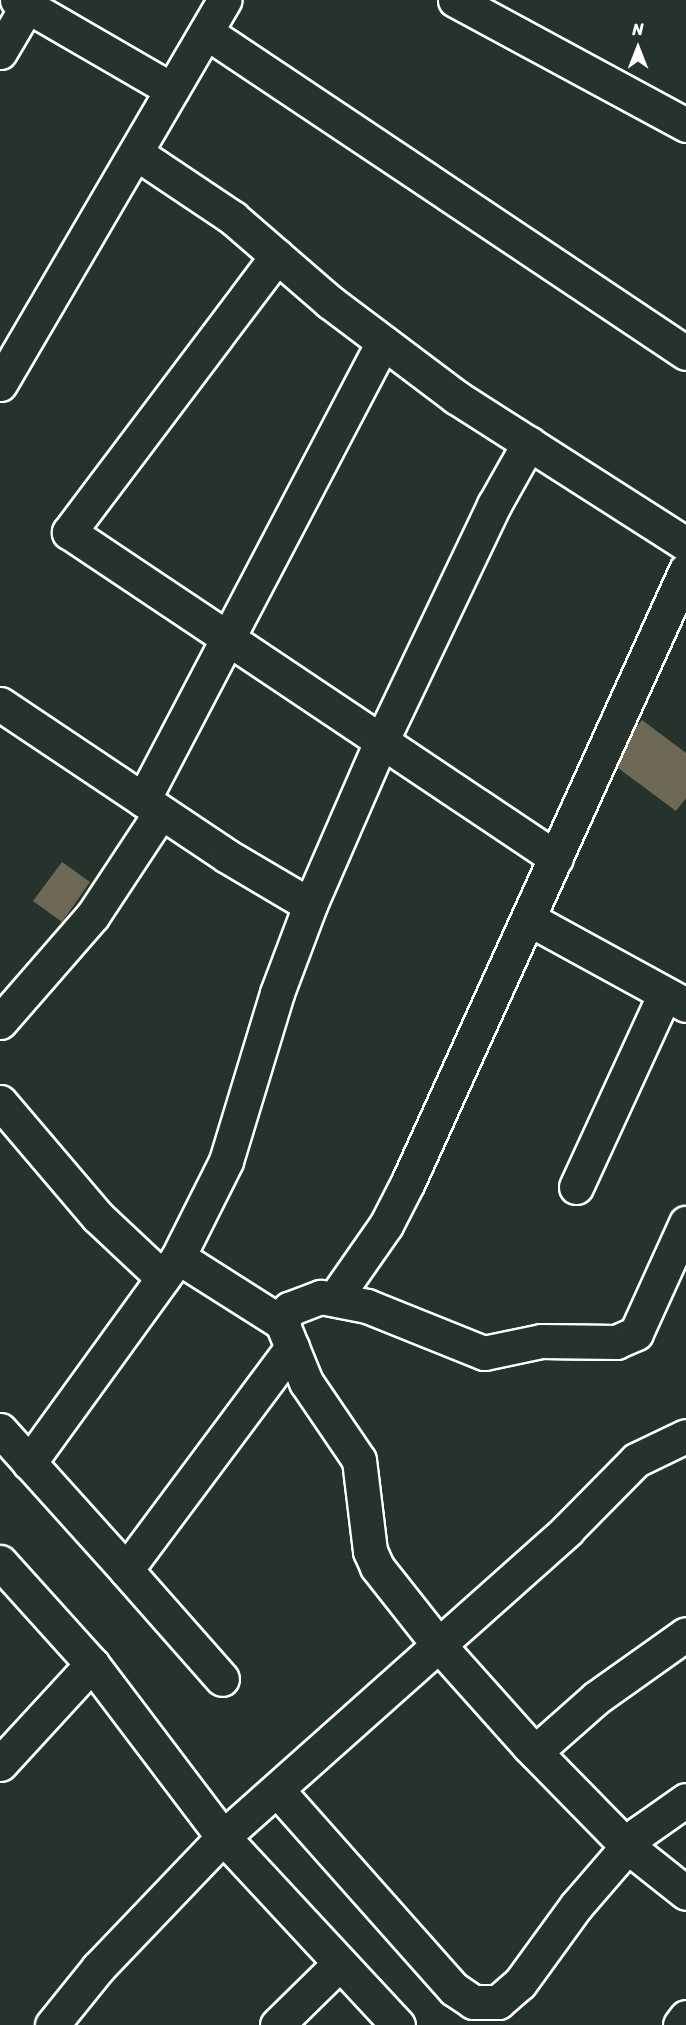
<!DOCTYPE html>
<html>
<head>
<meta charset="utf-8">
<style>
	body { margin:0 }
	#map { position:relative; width:686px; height:2025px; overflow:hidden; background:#26332d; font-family:Sriracha,sans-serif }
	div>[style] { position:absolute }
	.building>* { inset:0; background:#6d6956 }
	.roads { filter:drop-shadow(2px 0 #fff) drop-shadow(-2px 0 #fff) drop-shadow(0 2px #fff) drop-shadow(0 -2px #fff) }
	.minor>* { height:33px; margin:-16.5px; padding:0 16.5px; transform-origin:16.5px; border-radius:16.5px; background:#26332d }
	span { translate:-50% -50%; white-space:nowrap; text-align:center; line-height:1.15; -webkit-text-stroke:4.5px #26332d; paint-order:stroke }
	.north { position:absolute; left:608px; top:18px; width:60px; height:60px; -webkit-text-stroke:4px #26332d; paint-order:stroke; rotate:0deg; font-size:16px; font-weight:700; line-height:24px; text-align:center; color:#fff }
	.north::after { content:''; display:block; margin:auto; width:21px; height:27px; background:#fff; clip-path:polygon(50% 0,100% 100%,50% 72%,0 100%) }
</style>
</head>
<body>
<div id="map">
	<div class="building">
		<div style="clip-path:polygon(642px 720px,686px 753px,686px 798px,676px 811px,610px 762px)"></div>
		<div style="clip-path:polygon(62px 862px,90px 882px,62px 922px,33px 901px)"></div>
	</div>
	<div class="roads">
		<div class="minor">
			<div style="left:17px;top:0;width:179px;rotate:30.1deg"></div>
			<div style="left:455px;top:0;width:263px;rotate:28.4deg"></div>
			<div style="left:206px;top:32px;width:577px;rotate:33.77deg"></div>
			<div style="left:0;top:52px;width:53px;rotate:-59.6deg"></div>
			<div style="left:136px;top:153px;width:117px;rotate:33.8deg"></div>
			<div style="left:233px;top:218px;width:128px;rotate:40.9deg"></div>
			<div style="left:330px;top:302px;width:158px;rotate:37deg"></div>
			<div style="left:456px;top:397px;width:273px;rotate:32.6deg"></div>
			<div style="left:277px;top:256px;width:346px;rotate:127deg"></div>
			<div style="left:69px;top:532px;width:586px;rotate:33.8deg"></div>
			<div style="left:0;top:384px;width:445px;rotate:-59.7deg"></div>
			<div style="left:0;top:704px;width:273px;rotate:33.8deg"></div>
			<div style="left:227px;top:856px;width:96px;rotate:30.6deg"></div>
			<div style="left:143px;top:800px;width:517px;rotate:-62.34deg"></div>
			<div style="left:529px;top:919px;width:179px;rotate:28.7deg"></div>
			<div style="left:0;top:1022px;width:142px;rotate:-49deg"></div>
			<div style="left:93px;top:915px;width:123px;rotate:-56.6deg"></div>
			<div style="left:0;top:1102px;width:151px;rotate:49.6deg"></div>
			<div style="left:98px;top:1217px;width:89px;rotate:43.2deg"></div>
			<div style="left:576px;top:1187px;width:210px;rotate:-65.3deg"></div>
			<div style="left:178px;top:1257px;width:123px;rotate:32.4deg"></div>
			<div style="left:282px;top:1323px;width:64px;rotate:67.9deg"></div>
			<div style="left:306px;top:1382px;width:94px;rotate:55.8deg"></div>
			<div style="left:359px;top:1460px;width:92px;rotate:83.1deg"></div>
			<div style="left:370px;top:1551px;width:17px;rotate:66deg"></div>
			<div style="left:377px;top:1567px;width:97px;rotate:51.7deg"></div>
			<div style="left:437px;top:1643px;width:138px;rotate:48.2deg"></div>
			<div style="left:529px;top:1746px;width:140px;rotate:45.6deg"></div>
			<div style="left:627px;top:1846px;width:75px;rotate:38.5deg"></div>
			<div style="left:335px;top:1298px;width:89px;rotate:-55.1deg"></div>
			<div style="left:386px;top:1225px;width:48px;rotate:-62.9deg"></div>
			<div style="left:408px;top:1182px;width:672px;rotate:-65.57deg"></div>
			<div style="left:282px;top:1323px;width:16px;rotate:-63deg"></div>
			<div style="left:289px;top:1309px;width:34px;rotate:-21deg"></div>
			<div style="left:321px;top:1297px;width:47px;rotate:11.1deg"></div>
			<div style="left:367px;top:1306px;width:126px;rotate:21.9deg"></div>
			<div style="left:484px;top:1353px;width:58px;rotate:-11.9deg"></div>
			<div style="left:541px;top:1341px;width:75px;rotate:0.8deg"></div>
			<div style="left:616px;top:1342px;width:22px;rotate:-24deg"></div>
			<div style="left:636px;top:1333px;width:121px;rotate:-65.6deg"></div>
			<div style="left:0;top:1430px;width:188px;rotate:48deg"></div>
			<div style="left:126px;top:1570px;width:278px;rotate:-53.3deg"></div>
			<div style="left:29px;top:1463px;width:254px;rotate:-54.1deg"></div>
			<div style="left:178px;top:1257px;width:107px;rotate:-63.4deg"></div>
			<div style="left:226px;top:1161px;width:176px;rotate:-73.1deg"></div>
			<div style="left:277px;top:993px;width:94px;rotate:-69.4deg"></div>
			<div style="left:310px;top:905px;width:178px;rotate:-66.5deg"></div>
			<div style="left:381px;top:742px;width:263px;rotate:-64.5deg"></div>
			<div style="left:494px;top:505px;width:71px;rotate:-60.6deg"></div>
			<div style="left:0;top:1562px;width:137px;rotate:48deg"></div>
			<div style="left:92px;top:1664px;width:217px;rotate:52.9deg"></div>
			<div style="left:223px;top:1837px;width:257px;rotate:47.1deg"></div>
			<div style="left:126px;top:1570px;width:145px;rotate:48.6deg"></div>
			<div style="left:535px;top:1752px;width:81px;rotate:-41.5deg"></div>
			<div style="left:596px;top:1698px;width:110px;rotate:-35.4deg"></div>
			<div style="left:0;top:1764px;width:136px;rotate:-47.4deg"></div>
			<div style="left:278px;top:1791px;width:265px;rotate:48.4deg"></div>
			<div style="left:454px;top:1989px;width:23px;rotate:34deg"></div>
			<div style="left:473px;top:2002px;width:25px"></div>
			<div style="left:498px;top:2002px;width:29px;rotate:-41deg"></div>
			<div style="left:520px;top:1983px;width:95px;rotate:-54deg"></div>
			<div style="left:576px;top:1906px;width:96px;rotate:-49.2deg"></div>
			<div style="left:639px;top:1833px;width:57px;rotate:-35.1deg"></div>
			<div style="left:52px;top:2025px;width:73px;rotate:-51.1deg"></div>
			<div style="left:98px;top:1968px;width:181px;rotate:-46.3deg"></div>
			<div style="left:223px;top:1837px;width:461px;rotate:-41.7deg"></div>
			<div style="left:567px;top:1530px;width:98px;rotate:-45.4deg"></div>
			<div style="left:636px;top:1460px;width:55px;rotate:-25.6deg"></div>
			<div style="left:277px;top:2025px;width:88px;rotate:-44.5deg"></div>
			<div style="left:680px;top:2025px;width:10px;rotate:-53deg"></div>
		</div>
	</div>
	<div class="north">N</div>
</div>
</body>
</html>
